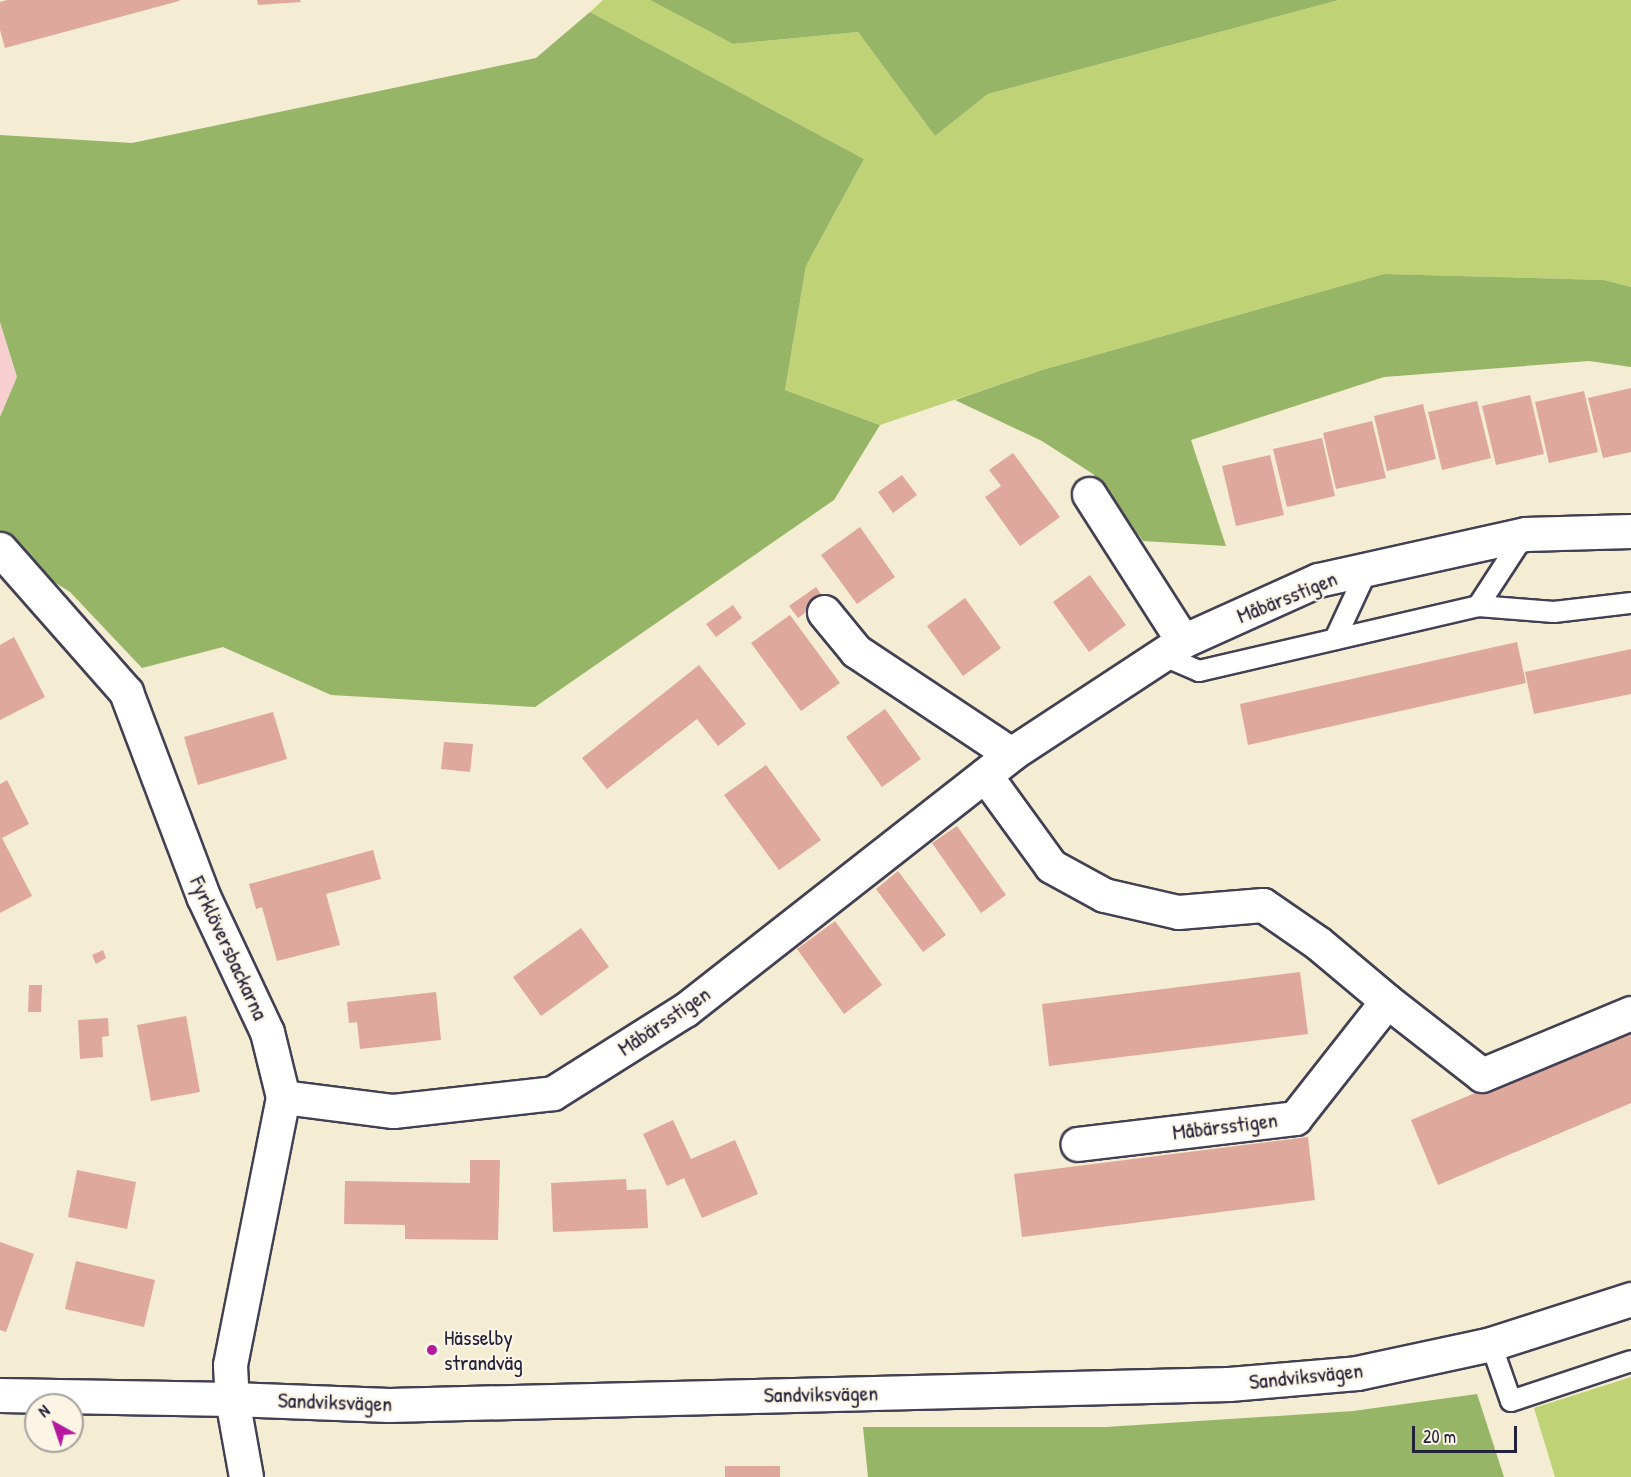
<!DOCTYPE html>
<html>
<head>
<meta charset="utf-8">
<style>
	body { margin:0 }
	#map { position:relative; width:1631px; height:1477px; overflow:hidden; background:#f4ecd3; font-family:"Patrick Hand",sans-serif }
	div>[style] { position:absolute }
	.built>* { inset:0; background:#f7cfd1 }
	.green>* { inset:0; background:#bfd376 }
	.forest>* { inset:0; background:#97b567 }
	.building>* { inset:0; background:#dea99c }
	.roads { filter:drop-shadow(2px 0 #424052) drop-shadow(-2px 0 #424052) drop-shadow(0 2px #424052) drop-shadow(0 -2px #424052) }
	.lane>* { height:20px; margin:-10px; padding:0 10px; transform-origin:10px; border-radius:10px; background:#fff }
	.street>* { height:33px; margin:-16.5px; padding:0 16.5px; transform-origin:16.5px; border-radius:16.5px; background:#fff }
	.dots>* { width:16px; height:16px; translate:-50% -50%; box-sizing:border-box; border:3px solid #fcf5e5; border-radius:50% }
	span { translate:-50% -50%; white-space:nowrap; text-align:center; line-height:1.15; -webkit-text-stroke:4.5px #fcf5e5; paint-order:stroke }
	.street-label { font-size:22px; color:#22223b }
	.poi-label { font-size:22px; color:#22223b }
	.left { translate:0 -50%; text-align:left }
	.north { position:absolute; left:24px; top:1393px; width:60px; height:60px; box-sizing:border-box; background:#fcf5e5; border:2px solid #a5a1a1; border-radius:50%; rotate:320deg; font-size:16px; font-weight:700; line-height:24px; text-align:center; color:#22223b }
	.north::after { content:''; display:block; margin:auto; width:21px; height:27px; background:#b5179e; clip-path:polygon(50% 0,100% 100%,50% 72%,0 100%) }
	.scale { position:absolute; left:1412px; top:1426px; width:105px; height:27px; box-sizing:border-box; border:3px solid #22223b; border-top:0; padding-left:8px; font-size:18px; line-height:21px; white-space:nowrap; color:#22223b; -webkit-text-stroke:4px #fcf5e5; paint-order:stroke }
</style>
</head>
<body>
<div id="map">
	<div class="built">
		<div style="clip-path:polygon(0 322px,17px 378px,0 417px)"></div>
	</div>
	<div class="green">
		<div style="clip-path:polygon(603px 0,650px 0,733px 44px,858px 32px,935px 136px,988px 94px,1339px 0,1631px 0,1631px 287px,1604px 280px,1384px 274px,1042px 370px,880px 425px,785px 390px,806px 266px,864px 159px,590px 12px)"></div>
		<div style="clip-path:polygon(1631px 1377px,1631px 1477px,1555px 1477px,1534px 1408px)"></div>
	</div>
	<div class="forest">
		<div style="clip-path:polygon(650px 0,1339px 0,988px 94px,935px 136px,858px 32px,733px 44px)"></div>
		<div style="clip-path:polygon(590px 12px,864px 159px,806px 266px,785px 390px,880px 425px,834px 500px,535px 707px,331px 695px,223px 647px,142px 668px,70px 592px,0 548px,0 417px,17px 377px,0 322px,0 135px,132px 143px,536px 58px)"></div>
		<div style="clip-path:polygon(1384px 274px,1604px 280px,1631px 287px,1631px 367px,1589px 361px,1384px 377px,1191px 440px,1226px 546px,1143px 541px,1093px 474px,1042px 441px,955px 400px,1042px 370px)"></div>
		<div style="clip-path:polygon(1477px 1394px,1504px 1477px,868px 1477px,863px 1427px,1106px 1427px,1353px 1411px)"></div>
	</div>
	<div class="building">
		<div style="clip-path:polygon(7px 0,179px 0,179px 1px,5px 48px,0 30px,0 2px)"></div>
		<div style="clip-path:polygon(257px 0,300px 0,301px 2px,258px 5px)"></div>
		<div style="clip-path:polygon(1631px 388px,1631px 452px,1603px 458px,1588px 398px)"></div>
		<div style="clip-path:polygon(1584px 391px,1598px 452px,1549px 463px,1535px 402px)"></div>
		<div style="clip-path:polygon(1530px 395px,1544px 454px,1496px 465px,1482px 406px)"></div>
		<div style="clip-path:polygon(1477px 401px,1491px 458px,1442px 470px,1428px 412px)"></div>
		<div style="clip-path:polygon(1423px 404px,1436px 459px,1387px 471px,1374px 416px)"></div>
		<div style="clip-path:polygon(1372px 421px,1386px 478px,1336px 489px,1323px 433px)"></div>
		<div style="clip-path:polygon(1322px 438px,1335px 496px,1287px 507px,1273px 449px)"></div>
		<div style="clip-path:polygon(1013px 453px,1060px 517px,1020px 546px,985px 497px,1001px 486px,989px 470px)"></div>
		<div style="clip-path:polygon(1270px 455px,1284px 515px,1236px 526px,1222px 466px)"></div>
		<div style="clip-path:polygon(902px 475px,917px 495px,893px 513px,878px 492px)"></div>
		<div style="clip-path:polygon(860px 527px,895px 577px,857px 604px,821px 555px)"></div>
		<div style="clip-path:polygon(1090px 575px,1126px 625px,1089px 652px,1053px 602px)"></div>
		<div style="clip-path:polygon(816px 587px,824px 599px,798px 618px,789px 606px)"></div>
		<div style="clip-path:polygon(965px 598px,1001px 648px,963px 676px,927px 626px)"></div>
		<div style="clip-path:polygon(733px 605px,742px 618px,716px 637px,706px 624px)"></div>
		<div style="clip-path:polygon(790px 615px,840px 683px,801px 711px,751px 643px)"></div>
		<div style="clip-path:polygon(14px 637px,45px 697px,0 720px,0 645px)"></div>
		<div style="clip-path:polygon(1517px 642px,1526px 683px,1248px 745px,1240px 704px)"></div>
		<div style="clip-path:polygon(1631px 649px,1631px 694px,1534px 714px,1525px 672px)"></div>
		<div style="clip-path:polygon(699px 665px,746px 724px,718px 746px,697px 719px,607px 789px,582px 758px)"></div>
		<div style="clip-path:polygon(885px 709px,921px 759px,882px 787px,846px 737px)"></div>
		<div style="clip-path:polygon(273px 712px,287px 759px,198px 785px,184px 737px)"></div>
		<div style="clip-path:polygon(444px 742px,473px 744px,470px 772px,441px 769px)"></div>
		<div style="clip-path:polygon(766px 765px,821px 840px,779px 870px,724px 795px)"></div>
		<div style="clip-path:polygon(7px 780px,29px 824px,2px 838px,32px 896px,0 913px,0 784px)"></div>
		<div style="clip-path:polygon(957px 826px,1006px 895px,981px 913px,932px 843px)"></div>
		<div style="clip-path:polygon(373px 850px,381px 879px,326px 894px,340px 945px,277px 961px,262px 907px,256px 909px,249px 884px)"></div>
		<div style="clip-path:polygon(898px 871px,946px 935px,923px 952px,876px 889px)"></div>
		<div style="clip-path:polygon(835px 921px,882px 985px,844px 1014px,797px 949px)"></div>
		<div style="clip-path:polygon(581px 928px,609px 967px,541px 1016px,513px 977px)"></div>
		<div style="clip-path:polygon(103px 950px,106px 958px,96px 964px,92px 955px)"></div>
		<div style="clip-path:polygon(1300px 972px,1308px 1034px,1049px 1066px,1042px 1004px)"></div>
		<div style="clip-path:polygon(29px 985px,42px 985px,41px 1012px,28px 1012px)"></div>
		<div style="clip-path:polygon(436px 992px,441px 1040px,360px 1049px,357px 1022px,349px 1023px,347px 1002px)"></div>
		<div style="clip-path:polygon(186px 1016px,200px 1092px,151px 1101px,137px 1025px)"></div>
		<div style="clip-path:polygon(108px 1018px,109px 1036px,102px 1037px,103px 1057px,80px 1059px,78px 1020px)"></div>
		<div style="clip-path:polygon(1631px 1027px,1631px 1103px,1438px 1185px,1411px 1120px)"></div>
		<div style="clip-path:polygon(673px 1120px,691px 1159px,735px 1140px,758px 1194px,702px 1218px,684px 1178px,667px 1186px,643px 1134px)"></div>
		<div style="clip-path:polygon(1308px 1137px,1315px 1200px,1022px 1237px,1014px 1174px)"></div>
		<div style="clip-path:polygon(470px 1160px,500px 1160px,498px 1240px,405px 1239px,405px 1225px,344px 1224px,345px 1181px,470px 1183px)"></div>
		<div style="clip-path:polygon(77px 1170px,136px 1182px,127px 1229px,68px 1217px)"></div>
		<div style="clip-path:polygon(626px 1179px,627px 1190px,646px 1189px,648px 1228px,553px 1232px,551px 1183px)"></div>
		<div style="clip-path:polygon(0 1242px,34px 1254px,6px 1332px,0 1330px)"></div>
		<div style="clip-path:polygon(76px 1261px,155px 1280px,144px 1327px,65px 1309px)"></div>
		<div style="clip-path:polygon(725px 1466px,780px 1466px,780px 1477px,725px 1477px)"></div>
	</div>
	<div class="roads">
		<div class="lane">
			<div style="left:1478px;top:606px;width:86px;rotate:-56.9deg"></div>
			<div style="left:1335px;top:639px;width:78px;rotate:-65.1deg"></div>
			<div style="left:1162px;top:655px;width:40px;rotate:23.4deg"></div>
			<div style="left:1199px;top:671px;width:286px;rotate:-13.1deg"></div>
			<div style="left:1478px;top:606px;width:76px;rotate:4.5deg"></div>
			<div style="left:1554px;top:612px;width:78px;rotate:-6.7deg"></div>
			<div style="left:1491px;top:1344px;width:60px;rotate:70.7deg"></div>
			<div style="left:1511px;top:1401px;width:126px;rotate:-18.4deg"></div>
		</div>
		<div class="street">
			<div style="left:1089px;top:494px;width:174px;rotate:57.4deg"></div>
			<div style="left:0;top:549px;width:191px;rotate:48.6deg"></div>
			<div style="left:126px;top:692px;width:218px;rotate:69.3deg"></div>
			<div style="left:203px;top:896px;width:150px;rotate:64.8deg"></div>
			<div style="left:267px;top:1032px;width:67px;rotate:76.2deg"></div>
			<div style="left:283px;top:1097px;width:273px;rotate:101.2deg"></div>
			<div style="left:230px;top:1365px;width:34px;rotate:87deg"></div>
			<div style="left:232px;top:1399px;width:79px;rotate:79.8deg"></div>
			<div style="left:824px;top:612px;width:50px;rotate:50.6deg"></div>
			<div style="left:856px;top:651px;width:186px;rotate:33.6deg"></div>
			<div style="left:985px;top:775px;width:112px;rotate:54deg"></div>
			<div style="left:1051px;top:866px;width:60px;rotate:28.7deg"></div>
			<div style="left:1104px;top:895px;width:76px;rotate:12.9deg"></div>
			<div style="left:1178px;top:912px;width:85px;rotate:-4.7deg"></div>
			<div style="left:1263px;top:905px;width:67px;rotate:34.6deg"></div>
			<div style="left:1318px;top:943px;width:90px;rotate:40deg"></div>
			<div style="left:1387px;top:1001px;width:149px;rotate:128.2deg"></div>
			<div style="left:1295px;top:1118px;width:219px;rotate:173.2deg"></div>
			<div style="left:1387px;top:1001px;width:120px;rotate:37.9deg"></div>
			<div style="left:1482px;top:1075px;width:161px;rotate:-22.6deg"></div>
			<div style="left:283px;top:1097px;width:111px;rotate:7.3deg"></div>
			<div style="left:393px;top:1111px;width:161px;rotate:-6.4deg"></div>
			<div style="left:553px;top:1093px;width:156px;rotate:-32.2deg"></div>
			<div style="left:685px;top:1010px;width:415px;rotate:-38.1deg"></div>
			<div style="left:1011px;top:754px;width:206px;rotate:-33.3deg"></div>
			<div style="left:1183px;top:641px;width:148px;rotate:-24.3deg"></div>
			<div style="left:1318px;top:580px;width:212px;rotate:-12.5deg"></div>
			<div style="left:1525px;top:534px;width:106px;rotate:-1.6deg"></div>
			<div style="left:0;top:1395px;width:232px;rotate:1deg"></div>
			<div style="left:232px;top:1399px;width:157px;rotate:2.2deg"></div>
			<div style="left:389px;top:1405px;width:840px;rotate:-1.43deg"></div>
			<div style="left:1229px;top:1384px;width:128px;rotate:-4.9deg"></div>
			<div style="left:1357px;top:1373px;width:137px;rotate:-12.2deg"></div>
			<div style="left:1491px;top:1344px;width:147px;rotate:-17.8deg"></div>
		</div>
	</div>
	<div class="dots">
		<div style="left:432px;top:1350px;background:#b5179e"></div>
	</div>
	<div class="street-label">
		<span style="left:1287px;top:597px;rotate:-22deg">Måbärsstigen</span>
		<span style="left:229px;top:948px;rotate:65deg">Fyrklöversbackarna</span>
		<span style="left:664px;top:1021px;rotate:-34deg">Måbärsstigen</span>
		<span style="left:1225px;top:1126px;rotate:-7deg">Måbärsstigen</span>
		<span style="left:1306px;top:1376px;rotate:-6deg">Sandviksvägen</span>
		<span style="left:821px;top:1394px;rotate:-1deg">Sandviksvägen</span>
		<span style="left:335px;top:1402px;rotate:2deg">Sandviksvägen</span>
	</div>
	<div class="poi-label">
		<span class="left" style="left:444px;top:1350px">Hässelby<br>strandväg</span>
	</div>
	<div class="north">N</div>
	<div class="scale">20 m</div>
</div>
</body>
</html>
